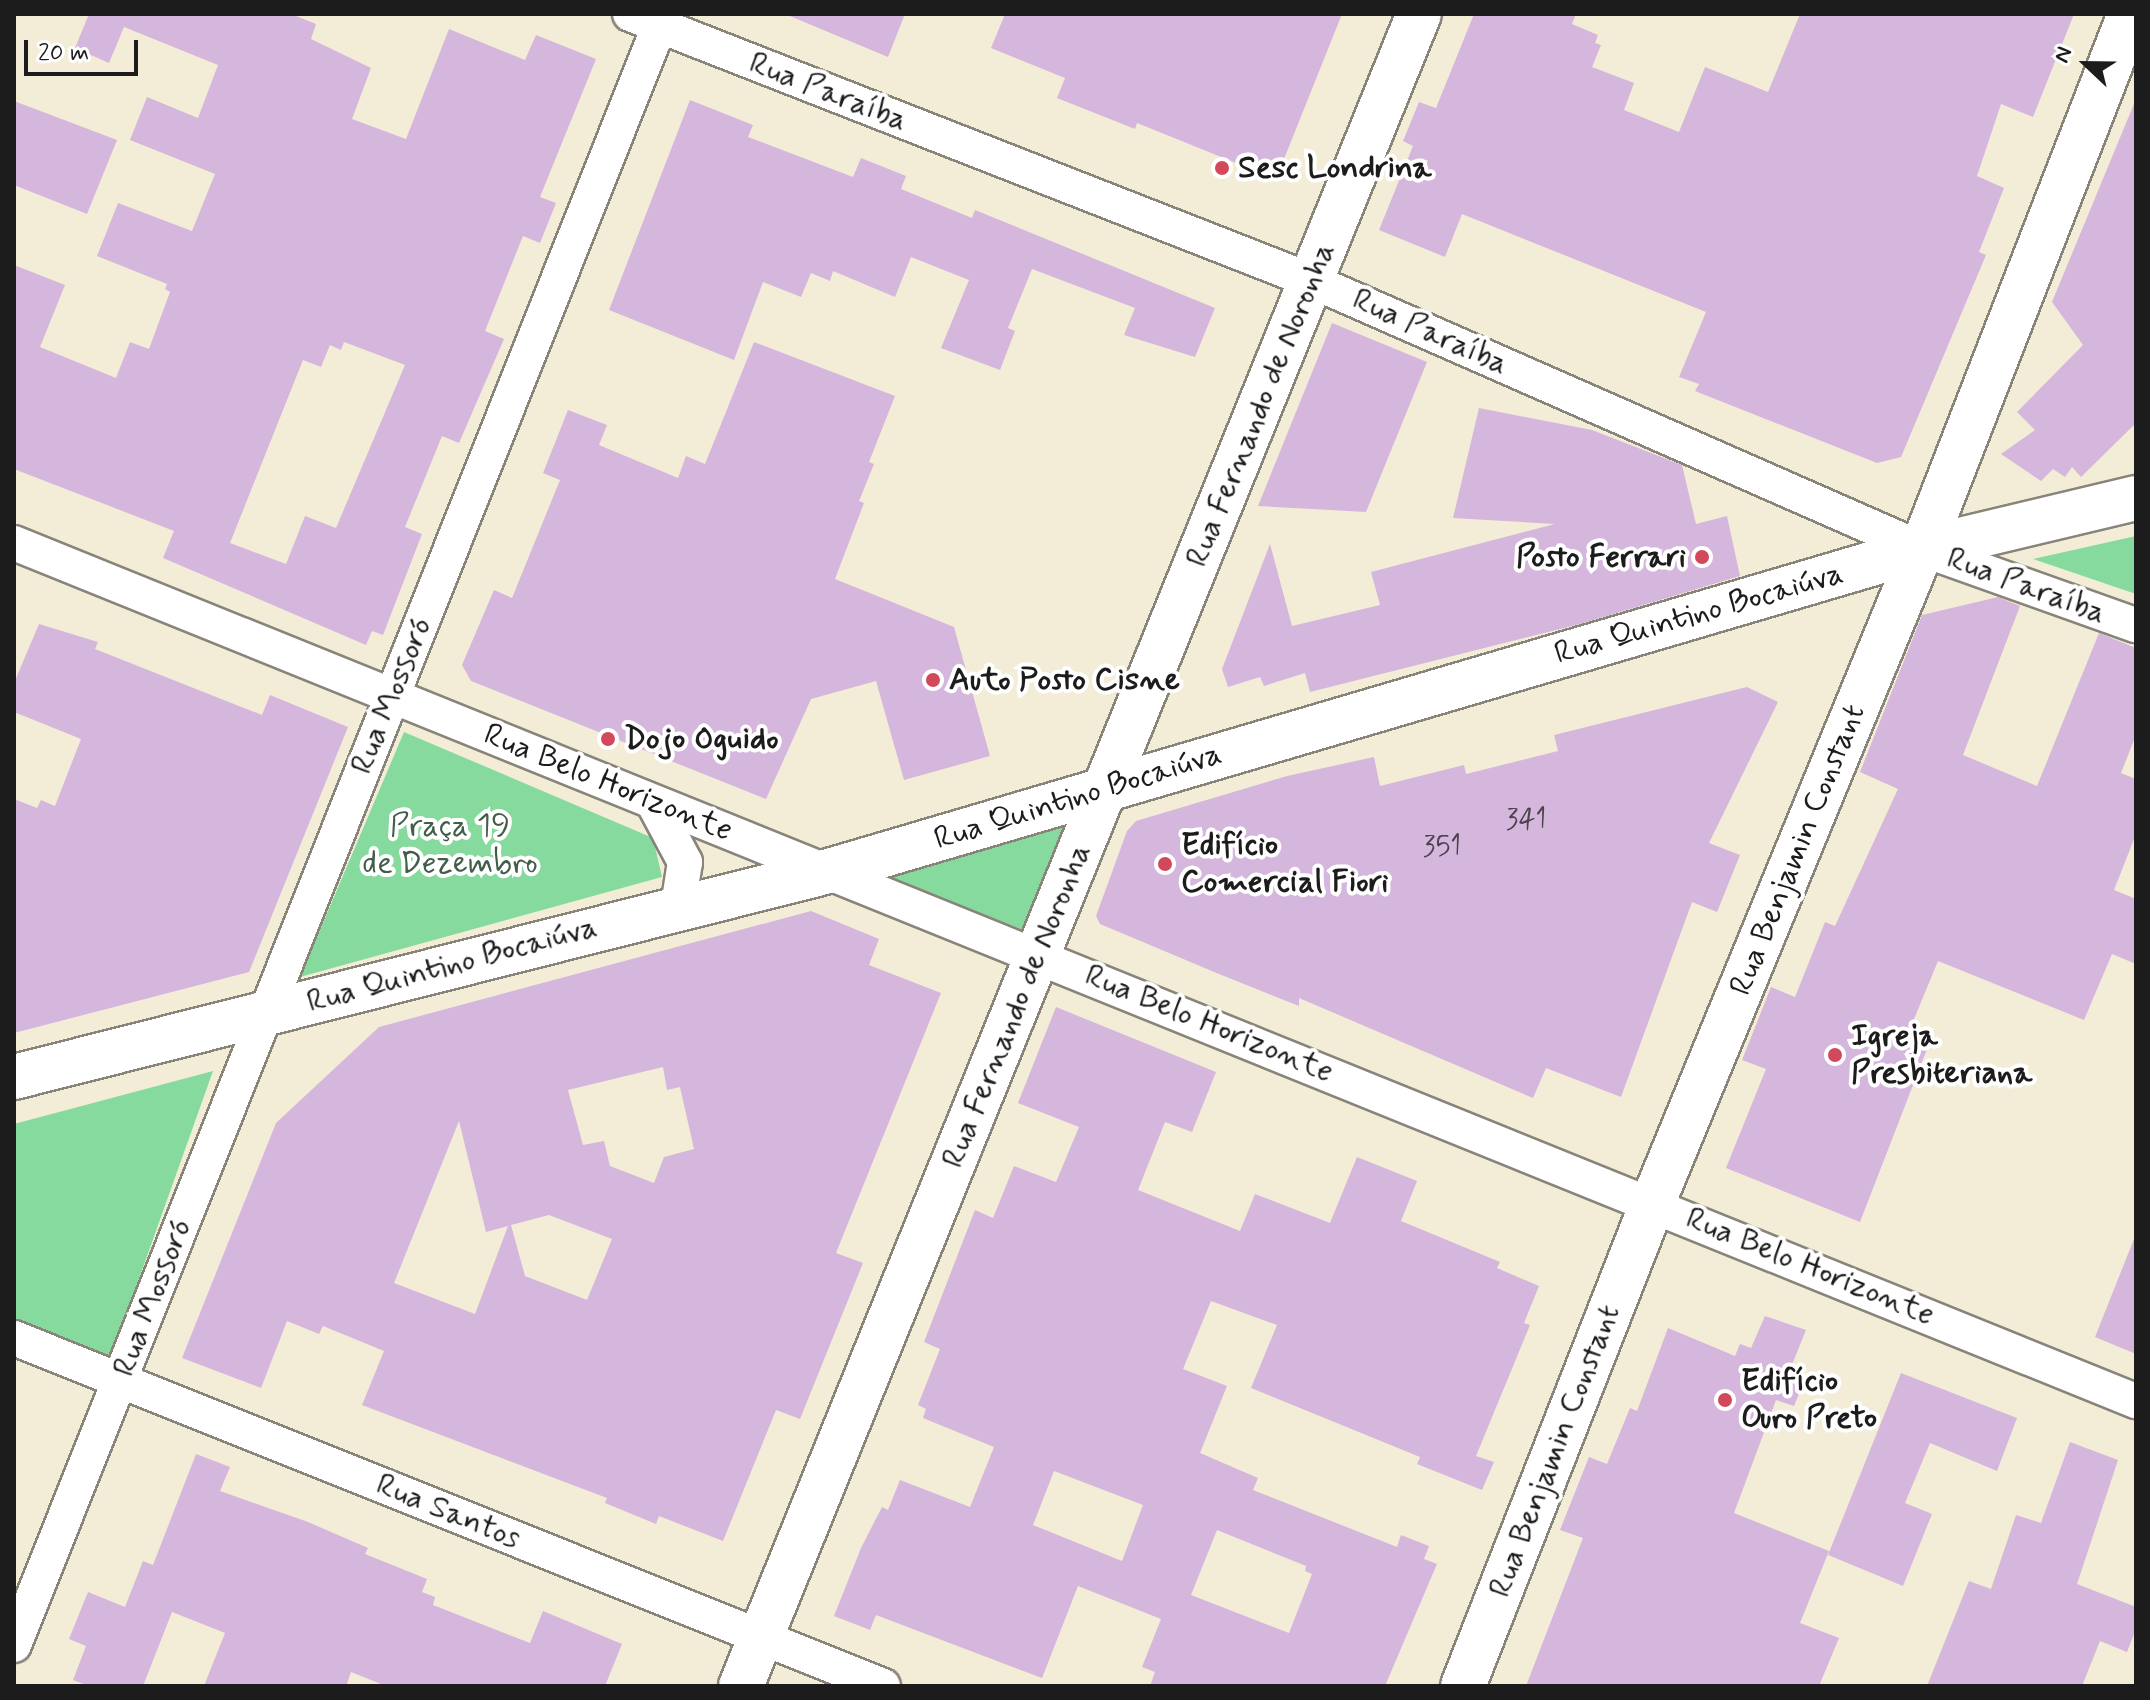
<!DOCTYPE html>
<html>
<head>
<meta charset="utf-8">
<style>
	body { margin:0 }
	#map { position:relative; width:2150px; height:1700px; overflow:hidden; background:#f3edd8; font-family:Mynerve,sans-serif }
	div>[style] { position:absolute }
	.green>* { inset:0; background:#86da9d }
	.building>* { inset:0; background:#d5b6dc }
	.roads { filter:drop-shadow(2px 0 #88847a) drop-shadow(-2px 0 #88847a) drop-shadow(0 2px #88847a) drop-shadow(0 -2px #88847a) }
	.minor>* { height:34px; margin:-17px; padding:0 17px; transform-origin:17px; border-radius:17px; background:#fff }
	.tertiary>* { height:44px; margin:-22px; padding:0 22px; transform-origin:22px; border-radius:22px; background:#fff }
	.dots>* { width:22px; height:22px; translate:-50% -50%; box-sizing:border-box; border:4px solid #fff; border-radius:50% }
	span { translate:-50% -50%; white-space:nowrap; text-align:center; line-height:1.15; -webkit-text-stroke:8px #fff; paint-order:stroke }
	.number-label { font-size:28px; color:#4a424c }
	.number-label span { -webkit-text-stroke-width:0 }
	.street-label { font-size:32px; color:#1c1c1c }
	.poi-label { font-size:32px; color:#1c1c1c; font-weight:700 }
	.left { translate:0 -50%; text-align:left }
	.right { translate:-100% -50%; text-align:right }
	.park-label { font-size:32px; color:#415e49 }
	.frame { position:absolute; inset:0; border:16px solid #1c1c1c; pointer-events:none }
	.north { position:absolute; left:2046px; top:24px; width:80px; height:80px; -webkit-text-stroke:6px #fff; paint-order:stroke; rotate:292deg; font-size:22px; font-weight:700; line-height:32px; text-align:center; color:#1c1c1c }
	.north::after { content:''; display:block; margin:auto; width:28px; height:36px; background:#1c1c1c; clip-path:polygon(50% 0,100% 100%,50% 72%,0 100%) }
	.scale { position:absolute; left:24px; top:40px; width:114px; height:36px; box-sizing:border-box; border:4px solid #1c1c1c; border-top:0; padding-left:10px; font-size:24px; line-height:28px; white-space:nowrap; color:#1c1c1c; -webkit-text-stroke:6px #fff; paint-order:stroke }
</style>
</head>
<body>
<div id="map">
	<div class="green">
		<div style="clip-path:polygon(2136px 536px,2136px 594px,2033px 559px)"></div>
		<div style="clip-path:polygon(404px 732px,653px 838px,662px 877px,300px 977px)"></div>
		<div style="clip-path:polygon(1086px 820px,1031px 933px,869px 870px)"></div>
		<div style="clip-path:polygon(213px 1071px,111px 1357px,14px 1318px,14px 1124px)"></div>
	</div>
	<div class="building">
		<div style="clip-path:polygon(evenodd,89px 14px,291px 14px,316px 24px,311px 39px,371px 68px,352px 119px,406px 139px,449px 29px,525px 60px,536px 35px,596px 59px,540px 197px,556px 203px,540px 243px,523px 236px,485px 331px,504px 339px,459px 443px,442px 436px,405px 527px,422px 534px,383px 635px,372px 631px,366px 645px,163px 558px,174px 531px,14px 469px,14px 265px,65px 285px,40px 347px,116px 378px,130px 342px,149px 349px,170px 292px,165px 289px,167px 284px,97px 256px,118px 203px,192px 231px,215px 174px,130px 140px,147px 97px,198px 118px,218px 65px,124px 27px,109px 63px,75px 48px,89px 14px,344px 342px,405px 365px,336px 528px,305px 516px,286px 564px,230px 543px,303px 360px,321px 367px,330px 345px,341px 350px,344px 342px)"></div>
		<div style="clip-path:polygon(785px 14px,905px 14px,888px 57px)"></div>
		<div style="clip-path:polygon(1005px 14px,1342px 14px,1276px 179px,1137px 123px,1135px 129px,1057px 98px,1065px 78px,991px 48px)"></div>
		<div style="clip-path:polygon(1474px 14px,1576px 14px,1572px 24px,1598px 35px,1595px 43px,1601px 45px,1592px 67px,1634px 83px,1624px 110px,1679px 132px,1705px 67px,1768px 92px,1800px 14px,2074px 14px,2033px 117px,2001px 104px,1977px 176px,2004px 188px,1979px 252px,1986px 255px,1901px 457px,1877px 463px,1695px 391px,1699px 384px,1679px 377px,1706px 312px,1462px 214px,1445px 257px,1379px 230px,1413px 146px,1403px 141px,1419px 102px,1436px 108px)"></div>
		<div style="clip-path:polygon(2136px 99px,2136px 423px,2081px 477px,2072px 467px,2065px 477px,2053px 469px,2041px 481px,2001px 454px,2035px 430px,2017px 412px,2083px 345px,2052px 302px)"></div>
		<div style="clip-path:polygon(690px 100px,753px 125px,748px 137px,853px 177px,861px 158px,906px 176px,901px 189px,972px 218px,975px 210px,1215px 308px,1195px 357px,1124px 335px,1135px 308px,1032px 269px,1008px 328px,1015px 331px,1000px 370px,941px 348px,969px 280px,911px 257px,895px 297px,833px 271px,830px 281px,811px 273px,801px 297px,763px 282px,734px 360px,609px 310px)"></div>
		<div style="clip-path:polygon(14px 101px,117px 140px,87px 214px,14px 185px)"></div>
		<div style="clip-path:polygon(1332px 323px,1427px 362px,1366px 512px,1258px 506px)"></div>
		<div style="clip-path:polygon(754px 342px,895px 396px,869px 462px,874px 464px,859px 501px,864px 503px,835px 579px,954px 627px,990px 756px,904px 780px,876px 681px,811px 699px,766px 799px,471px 681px,462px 665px,494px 590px,512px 598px,560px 480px,543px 473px,568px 410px,607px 425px,599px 445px,678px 478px,686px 456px,705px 464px)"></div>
		<div style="clip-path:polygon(1479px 408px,1592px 430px,1682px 465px,1696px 524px,1727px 516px,1740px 576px,1580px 624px,1310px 692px,1305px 673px,1264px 686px,1260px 677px,1228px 687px,1222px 669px,1270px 544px,1292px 626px,1380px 605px,1371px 572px,1555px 524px,1453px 518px)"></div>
		<div style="clip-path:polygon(1998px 597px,2020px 606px,1963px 755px,2037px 786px,2099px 633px,2136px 648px,2136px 735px,2121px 773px,2136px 779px,2136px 834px,2114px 890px,2136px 899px,2136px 964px,2112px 954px,2084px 1020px,1938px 961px,1905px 1041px,1927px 1049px,1860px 1222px,1726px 1168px,1766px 1069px,1742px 1060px,1771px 987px,1795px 997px,1825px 922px,1835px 926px,1898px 789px,1860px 772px,1922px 615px)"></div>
		<div style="clip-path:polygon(39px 624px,98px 642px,95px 649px,262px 715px,270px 695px,348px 727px,249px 972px,14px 1033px,14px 799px,37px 808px,41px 800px,55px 806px,81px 739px,14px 712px,14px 683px)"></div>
		<div style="clip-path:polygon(1747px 687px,1778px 702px,1709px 843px,1740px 855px,1717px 912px,1692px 902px,1621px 1097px,1546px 1068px,1533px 1098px,1299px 998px,1299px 1006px,1219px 974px,1100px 924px,1096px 916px,1127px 831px,1136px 821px,1287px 776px,1374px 757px,1380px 786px,1464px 765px,1466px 774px,1558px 751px,1554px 735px)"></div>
		<div style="clip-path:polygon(evenodd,811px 911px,879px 939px,869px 965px,941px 993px,836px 1253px,863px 1263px,800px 1419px,776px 1410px,723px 1541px,659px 1516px,656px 1524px,605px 1503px,607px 1498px,362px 1405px,384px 1351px,323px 1326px,319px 1334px,287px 1321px,261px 1388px,182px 1358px,276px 1123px,379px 1027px,811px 911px,663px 1067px,667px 1090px,680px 1087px,694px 1149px,664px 1157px,654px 1183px,610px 1166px,604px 1141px,583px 1145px,568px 1090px,663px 1067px,811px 911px,459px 1121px,486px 1232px,508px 1226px,475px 1314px,394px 1283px,459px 1121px,811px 911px,549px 1215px,612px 1239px,587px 1300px,525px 1276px,511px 1225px,549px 1215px)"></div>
		<div style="clip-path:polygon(evenodd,1056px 1007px,1216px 1072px,1192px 1132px,1165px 1122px,1138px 1190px,1240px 1231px,1255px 1194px,1330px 1223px,1357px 1157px,1417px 1181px,1401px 1221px,1500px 1262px,1497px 1268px,1539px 1286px,1524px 1323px,1530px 1325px,1476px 1456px,1494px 1462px,1482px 1490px,1417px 1464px,1420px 1457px,1251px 1388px,1277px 1325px,1211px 1301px,1183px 1369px,1227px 1386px,1200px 1453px,1258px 1478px,1253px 1490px,1397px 1547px,1401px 1535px,1429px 1546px,1424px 1559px,1437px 1564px,1385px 1686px,1150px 1686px,1155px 1672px,1142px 1667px,1161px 1619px,1078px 1586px,1042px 1678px,876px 1615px,870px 1630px,834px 1616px,861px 1548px,882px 1507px,888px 1510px,900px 1480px,970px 1507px,994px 1447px,923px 1418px,926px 1409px,918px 1405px,940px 1349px,924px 1342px,975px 1210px,993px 1218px,1014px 1166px,1056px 1182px,1079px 1127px,1018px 1103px,1056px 1007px,1054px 1471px,1143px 1505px,1122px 1561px,1033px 1525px,1054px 1471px,1056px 1007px,1217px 1530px,1306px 1566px,1305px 1571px,1312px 1574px,1289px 1633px,1191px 1595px,1217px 1530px)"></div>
		<div style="clip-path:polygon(2134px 1239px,2136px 1240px,2136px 1354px,2095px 1337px)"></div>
		<div style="clip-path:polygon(1765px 1316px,1806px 1330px,1789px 1372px,1805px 1379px,1794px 1406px,1776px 1400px,1734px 1513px,1829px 1551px,1800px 1623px,1839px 1638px,1819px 1686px,1526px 1686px,1583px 1538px,1560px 1530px,1589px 1457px,1607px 1464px,1630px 1408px,1637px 1411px,1668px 1328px,1735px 1356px,1740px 1344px,1751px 1348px)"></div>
		<div style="clip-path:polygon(1901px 1373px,2017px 1418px,1997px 1471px,1930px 1443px,1905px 1503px,1932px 1514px,1903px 1586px,1828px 1555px)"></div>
		<div style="clip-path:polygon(2070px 1442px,2118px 1460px,2077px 1584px,2136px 1607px,2136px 1629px,2127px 1652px,2100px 1641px,2082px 1686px,1927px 1686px,1969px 1581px,1991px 1589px,2016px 1515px,2041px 1523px)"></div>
		<div style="clip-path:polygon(196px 1454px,230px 1467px,220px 1491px,308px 1522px,368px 1548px,365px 1554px,427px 1579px,422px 1592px,435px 1597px,433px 1605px,530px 1643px,543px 1611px,622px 1644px,605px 1686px,386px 1686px,351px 1672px,346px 1686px,204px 1686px,225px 1633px,172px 1612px,143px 1686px,89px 1686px,73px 1680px,86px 1646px,69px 1639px,88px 1592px,125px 1607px,143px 1561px,153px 1565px)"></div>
	</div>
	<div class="roads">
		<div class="minor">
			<div style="left:630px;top:14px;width:732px;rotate:21.38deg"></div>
			<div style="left:1312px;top:281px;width:666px;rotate:23.72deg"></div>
			<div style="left:1922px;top:549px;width:227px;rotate:19.6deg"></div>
			<div style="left:14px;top:543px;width:2289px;rotate:22.02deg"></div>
			<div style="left:654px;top:804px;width:66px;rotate:61.9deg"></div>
			<div style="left:685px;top:862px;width:45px;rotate:99deg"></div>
			<div style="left:14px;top:1338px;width:936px;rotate:21.82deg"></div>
			<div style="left:14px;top:1645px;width:1756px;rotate:-68.27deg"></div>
		</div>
		<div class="tertiary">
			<div style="left:14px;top:1077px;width:841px;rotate:-14.19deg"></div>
			<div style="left:829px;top:871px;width:1139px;rotate:-16.42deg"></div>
			<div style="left:1922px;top:549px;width:220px;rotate:-13.4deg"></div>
			<div style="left:741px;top:1686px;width:1804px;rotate:-67.93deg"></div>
			<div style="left:1463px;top:1686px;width:520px;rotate:-68.57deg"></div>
			<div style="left:1653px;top:1202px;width:706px;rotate:-67.61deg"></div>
			<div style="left:1922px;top:549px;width:574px;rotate:-68.75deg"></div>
		</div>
	</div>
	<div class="dots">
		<div style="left:1222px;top:168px;background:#d1495b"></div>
		<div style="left:1702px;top:557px;background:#d1495b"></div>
		<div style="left:933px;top:680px;background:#d1495b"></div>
		<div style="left:608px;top:739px;background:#d1495b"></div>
		<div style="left:1165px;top:864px;background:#d1495b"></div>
		<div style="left:1835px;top:1055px;background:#d1495b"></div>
		<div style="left:1725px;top:1400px;background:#d1495b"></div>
	</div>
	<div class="number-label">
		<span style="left:1526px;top:821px">341</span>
		<span style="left:1442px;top:848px">351</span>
	</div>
	<div class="street-label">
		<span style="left:828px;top:92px;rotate:21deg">Rua Paraíba</span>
		<span style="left:1430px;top:332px;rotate:24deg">Rua Paraíba</span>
		<span style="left:1261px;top:405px;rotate:-68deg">Rua Fernando de Noronha</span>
		<span style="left:2026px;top:586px;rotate:20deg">Rua Paraíba</span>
		<span style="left:1699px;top:614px;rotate:-16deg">Rua Quintino Bocaiúva</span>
		<span style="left:392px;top:696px;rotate:-68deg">Rua Mossoró</span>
		<span style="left:608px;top:783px;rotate:22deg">Rua Belo Horizonte</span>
		<span style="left:1078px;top:797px;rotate:-17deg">Rua Quintino Bocaiúva</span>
		<span style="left:1798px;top:850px;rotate:-68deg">Rua Benjamin Constant</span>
		<span style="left:452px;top:965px;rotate:-15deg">Rua Quintino Bocaiúva</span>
		<span style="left:1017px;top:1006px;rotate:-68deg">Rua Fernando de Noronha</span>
		<span style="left:1209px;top:1024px;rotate:22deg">Rua Belo Horizonte</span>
		<span style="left:1810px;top:1267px;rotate:22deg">Rua Belo Horizonte</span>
		<span style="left:153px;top:1298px;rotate:-69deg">Rua Mossoró</span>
		<span style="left:1555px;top:1451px;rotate:-69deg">Rua Benjamin Constant</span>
		<span style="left:448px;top:1512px;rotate:22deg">Rua Santos</span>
	</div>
	<div class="poi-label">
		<span class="left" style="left:1238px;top:168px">Sesc Londrina</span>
		<span class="right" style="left:1686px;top:557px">Posto Ferrari</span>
		<span class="left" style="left:949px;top:680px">Auto Posto Cisne</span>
		<span class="left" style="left:624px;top:739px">Dojo Oguido</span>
		<span class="left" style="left:1181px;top:864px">Edifício<br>Comercial Fiori</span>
		<span class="left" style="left:1851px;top:1055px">Igreja<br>Presbiteriana</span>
		<span class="left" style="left:1741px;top:1400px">Edifício<br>Ouro Preto</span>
	</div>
	<div class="park-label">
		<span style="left:450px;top:845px">Praça 19<br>de Dezembro</span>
	</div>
	<div class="frame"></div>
	<div class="north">N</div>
	<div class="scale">20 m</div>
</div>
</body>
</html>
